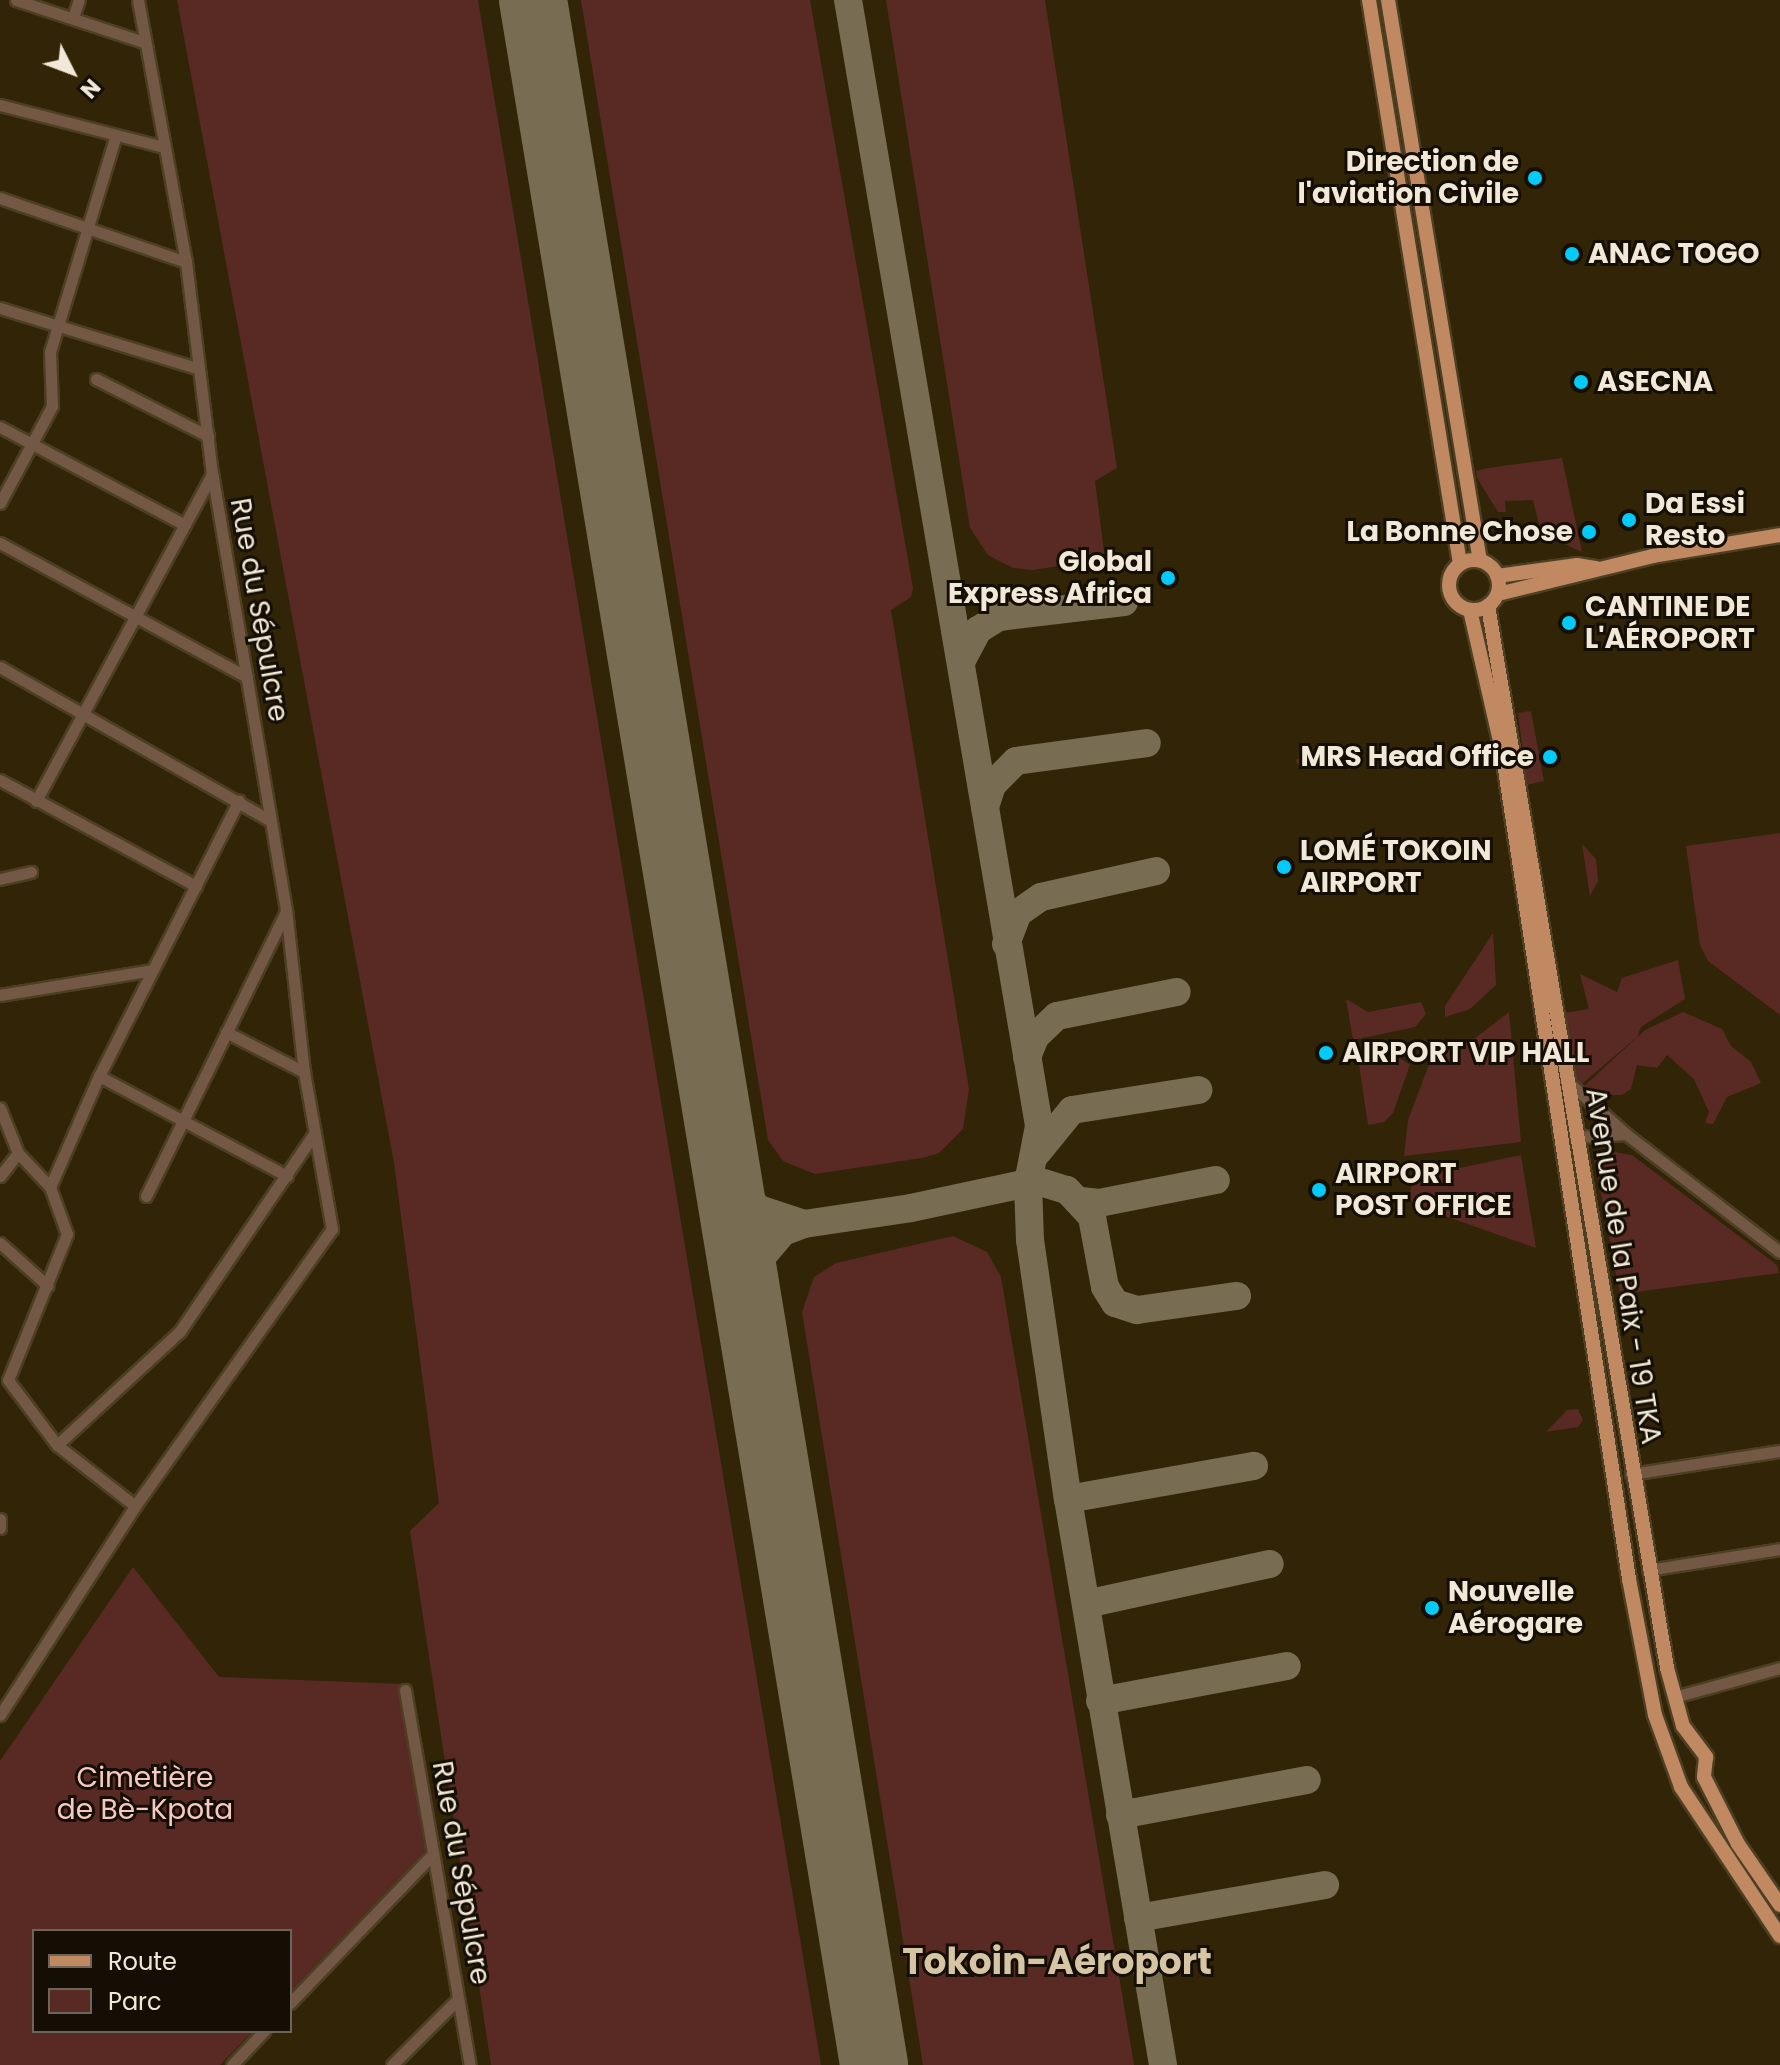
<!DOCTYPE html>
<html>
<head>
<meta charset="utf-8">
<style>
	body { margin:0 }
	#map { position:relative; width:1780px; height:2065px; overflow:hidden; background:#322406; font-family:Poppins,sans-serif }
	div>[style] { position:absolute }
	.green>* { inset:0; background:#592a24 }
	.taxiway>* { height:28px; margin:-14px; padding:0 14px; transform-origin:14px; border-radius:14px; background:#786c53 }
	.runway>* { height:68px; margin:-34px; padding:0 34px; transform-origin:34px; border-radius:34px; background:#786c53 }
	.roads { filter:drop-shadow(2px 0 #4d3f23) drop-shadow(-2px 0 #4d3f23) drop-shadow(0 2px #4d3f23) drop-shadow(0 -2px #4d3f23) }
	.minor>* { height:11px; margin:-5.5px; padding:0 5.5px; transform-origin:5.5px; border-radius:5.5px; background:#735846 }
	.major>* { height:14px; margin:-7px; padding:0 7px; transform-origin:7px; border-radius:7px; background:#c08962 }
	.major>.ring { margin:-7px; padding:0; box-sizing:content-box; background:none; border:14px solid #c08962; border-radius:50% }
	.dots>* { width:22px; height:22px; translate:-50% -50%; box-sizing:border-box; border:4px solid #140e04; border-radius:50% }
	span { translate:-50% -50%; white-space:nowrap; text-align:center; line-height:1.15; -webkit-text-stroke:6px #140e04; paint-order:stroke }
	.poi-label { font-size:28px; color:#f1e8d7; font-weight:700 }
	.right { translate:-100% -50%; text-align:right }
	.left { translate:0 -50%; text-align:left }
	.street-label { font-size:28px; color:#f1e8d7 }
	.park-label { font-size:28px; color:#f6c8c1 }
	.district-label { font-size:36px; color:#d6c5a4; font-weight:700 }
	.legend { position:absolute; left:32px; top:1929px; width:260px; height:104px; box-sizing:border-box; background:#140e04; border:2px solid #6c6558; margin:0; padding:10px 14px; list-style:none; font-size:24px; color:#f1e8d7 }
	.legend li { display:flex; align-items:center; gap:16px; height:40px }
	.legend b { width:40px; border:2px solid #6c6558 }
	.north { position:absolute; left:32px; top:32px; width:80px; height:80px; -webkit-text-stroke:6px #140e04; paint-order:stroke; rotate:132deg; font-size:22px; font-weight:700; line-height:32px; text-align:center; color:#f1e8d7 }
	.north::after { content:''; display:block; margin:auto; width:28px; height:36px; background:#f1e8d7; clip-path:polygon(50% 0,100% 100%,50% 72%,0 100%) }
</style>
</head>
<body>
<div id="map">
	<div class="green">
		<div style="clip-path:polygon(177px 0,478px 0,821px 2065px,491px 2065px,410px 1531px,439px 1503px,394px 1163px)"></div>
		<div style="clip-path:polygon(581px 0,810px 0,913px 588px,911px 597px,891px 610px,969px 1089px,963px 1129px,939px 1153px,922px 1158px,815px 1174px,783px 1161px,768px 1140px)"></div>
		<div style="clip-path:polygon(886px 0,1045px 0,1117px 468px,1095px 481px,1105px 559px,1032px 570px,1013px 568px,988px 555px,970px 528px)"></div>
		<div style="clip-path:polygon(1562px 458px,1582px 552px,1541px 533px,1533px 500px,1505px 501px,1506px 512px,1498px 512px,1477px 478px,1476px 471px,1488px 468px)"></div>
		<div style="clip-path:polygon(1531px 711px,1544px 781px,1527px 785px,1518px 713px)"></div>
		<div style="clip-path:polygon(1351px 750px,1356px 755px,1352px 760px,1297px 764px,1296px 759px)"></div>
		<div style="clip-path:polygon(1780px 833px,1780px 1015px,1708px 961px,1700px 945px,1686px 846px)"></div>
		<div style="clip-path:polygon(1582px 844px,1596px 859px,1598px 881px,1590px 896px)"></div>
		<div style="clip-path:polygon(1493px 933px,1496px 985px,1470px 1009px,1445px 1017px,1445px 1006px)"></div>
		<div style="clip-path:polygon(1678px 960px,1685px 999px,1641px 1027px,1637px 1037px,1577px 1088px,1567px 1080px,1558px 1014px,1589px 1009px,1580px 974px,1617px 992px,1622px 978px)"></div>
		<div style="clip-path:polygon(1346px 999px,1368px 1012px,1421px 1002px,1426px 1014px,1415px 1027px,1353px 1040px)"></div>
		<div style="clip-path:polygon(1509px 1012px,1521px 1142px,1404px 1156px,1408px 1120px,1431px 1059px,1474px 1039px)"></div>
		<div style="clip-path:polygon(1683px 1012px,1722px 1029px,1731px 1046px,1751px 1062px,1761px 1083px,1727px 1097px,1713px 1124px,1705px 1123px,1709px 1112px,1694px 1079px,1667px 1055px,1657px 1068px,1637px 1065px,1631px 1089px,1622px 1095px,1595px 1095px,1593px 1102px,1580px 1090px,1645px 1030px)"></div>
		<div style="clip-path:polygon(1400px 1058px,1410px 1065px,1393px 1113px,1384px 1122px,1368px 1125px,1359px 1065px)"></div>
		<div style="clip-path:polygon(1609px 1151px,1632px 1155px,1777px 1265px,1779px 1273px,1620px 1294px,1593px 1152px)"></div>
		<div style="clip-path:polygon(1521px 1155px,1536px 1248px,1416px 1206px,1409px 1198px,1413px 1178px)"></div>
		<div style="clip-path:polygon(953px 1236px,987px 1252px,1001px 1277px,1134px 2065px,923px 2065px,802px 1312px,814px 1277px,836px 1263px)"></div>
		<div style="clip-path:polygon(1578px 1409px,1583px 1420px,1578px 1427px,1546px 1432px,1567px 1410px)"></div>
		<div style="clip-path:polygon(133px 1567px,219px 1677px,402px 1684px,427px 1849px,290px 1992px,290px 1931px,34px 1931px,34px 2031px,253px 2031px,220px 2065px,0 2065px,0 1761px)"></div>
	</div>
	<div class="taxiway">
		<div style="left:848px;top:0;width:1142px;rotate:80.37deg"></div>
		<div style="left:1039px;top:1126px;width:58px;rotate:100.9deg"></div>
		<div style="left:1028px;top:1183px;width:57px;rotate:88deg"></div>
		<div style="left:1030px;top:1240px;width:262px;rotate:81.7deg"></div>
		<div style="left:1068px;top:1499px;width:574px;rotate:80.47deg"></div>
		<div style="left:961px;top:662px;width:36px;rotate:-62deg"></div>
		<div style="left:978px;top:630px;width:25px;rotate:-32deg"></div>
		<div style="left:999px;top:617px;width:126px;rotate:-6.8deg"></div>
		<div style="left:985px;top:807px;width:23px;rotate:-72deg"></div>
		<div style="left:992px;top:785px;width:34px;rotate:-45deg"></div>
		<div style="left:1016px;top:761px;width:132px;rotate:-7.8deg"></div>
		<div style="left:1006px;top:944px;width:33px;rotate:-69deg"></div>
		<div style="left:1018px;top:913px;width:28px;rotate:-35deg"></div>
		<div style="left:1041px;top:897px;width:118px;rotate:-12.7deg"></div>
		<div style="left:1027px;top:1057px;width:22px;rotate:-68deg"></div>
		<div style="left:1035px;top:1037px;width:30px;rotate:-44deg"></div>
		<div style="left:1057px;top:1016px;width:122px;rotate:-11.3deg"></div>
		<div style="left:1037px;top:1153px;width:55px;rotate:-50.9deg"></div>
		<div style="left:1072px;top:1110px;width:128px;rotate:-9deg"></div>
		<div style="left:725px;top:1159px;width:33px;rotate:65deg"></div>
		<div style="left:739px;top:1189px;width:28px;rotate:45deg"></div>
		<div style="left:759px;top:1209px;width:47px;rotate:18.4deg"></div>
		<div style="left:1081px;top:1201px;width:18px;rotate:6deg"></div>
		<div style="left:1099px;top:1203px;width:119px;rotate:-11.1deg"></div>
		<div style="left:749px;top:1307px;width:42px;rotate:-81.9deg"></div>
		<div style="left:755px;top:1265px;width:43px;rotate:-49.7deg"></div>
		<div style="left:783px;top:1232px;width:22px;rotate:-21deg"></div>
		<div style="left:804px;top:1224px;width:108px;rotate:-8.5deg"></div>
		<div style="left:911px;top:1208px;width:129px;rotate:-12.1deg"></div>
		<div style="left:1037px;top:1181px;width:31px;rotate:17deg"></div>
		<div style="left:1067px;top:1190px;width:37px;rotate:47deg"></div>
		<div style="left:1092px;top:1217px;width:71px;rotate:79.5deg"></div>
		<div style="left:1105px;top:1287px;width:19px;rotate:58deg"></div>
		<div style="left:1115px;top:1303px;width:23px;rotate:18deg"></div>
		<div style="left:1137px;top:1310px;width:101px;rotate:-8deg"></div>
		<div style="left:1068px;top:1499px;width:189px;rotate:-10.1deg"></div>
		<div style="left:1086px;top:1604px;width:188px;rotate:-12.3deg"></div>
		<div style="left:1100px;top:1701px;width:190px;rotate:-10.6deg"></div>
		<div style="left:1120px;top:1815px;width:190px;rotate:-10.6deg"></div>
		<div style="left:1138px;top:1918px;width:190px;rotate:-10deg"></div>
	</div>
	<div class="runway">
		<div style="left:533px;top:0;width:2093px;rotate:80.62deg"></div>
	</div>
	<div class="roads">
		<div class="minor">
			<div style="left:16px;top:0;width:135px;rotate:18.2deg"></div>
			<div style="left:73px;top:17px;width:18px;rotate:-71deg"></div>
			<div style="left:0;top:105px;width:169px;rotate:14.4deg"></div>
			<div style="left:0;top:198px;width:197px;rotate:19deg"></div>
			<div style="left:0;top:308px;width:208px;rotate:17deg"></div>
			<div style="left:96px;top:379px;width:126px;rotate:27deg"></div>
			<div style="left:0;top:427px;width:207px;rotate:27.9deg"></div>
			<div style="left:0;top:503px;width:110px;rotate:-61.8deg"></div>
			<div style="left:52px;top:406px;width:54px;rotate:-92.1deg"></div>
			<div style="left:50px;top:352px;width:224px;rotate:-73.1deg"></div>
			<div style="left:0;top:543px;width:281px;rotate:28.5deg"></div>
			<div style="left:0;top:667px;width:309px;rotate:29.6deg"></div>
			<div style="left:0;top:780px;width:223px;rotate:28.4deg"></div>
			<div style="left:36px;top:801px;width:371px;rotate:-61.7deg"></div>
			<div style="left:0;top:879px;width:32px;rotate:-13deg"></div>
			<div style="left:0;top:995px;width:154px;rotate:-9.3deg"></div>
			<div style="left:226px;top:1032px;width:88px;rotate:27.1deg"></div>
			<div style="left:99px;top:1076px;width:213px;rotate:28deg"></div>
			<div style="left:1566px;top:1080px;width:81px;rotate:42deg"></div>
			<div style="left:1626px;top:1134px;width:194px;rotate:37.5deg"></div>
			<div style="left:0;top:1108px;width:48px;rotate:68.2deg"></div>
			<div style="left:18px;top:1153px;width:47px;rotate:46.7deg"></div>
			<div style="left:50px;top:1187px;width:50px;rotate:70.1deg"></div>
			<div style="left:67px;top:1234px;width:157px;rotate:112deg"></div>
			<div style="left:8px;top:1380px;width:81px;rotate:53deg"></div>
			<div style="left:57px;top:1445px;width:99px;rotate:38deg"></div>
			<div style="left:1575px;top:1137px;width:51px;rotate:-3.4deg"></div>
			<div style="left:0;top:1176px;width:29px;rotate:-52deg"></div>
			<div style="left:50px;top:1187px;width:121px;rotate:-66.2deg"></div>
			<div style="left:99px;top:1076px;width:309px;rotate:-63.1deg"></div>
			<div style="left:146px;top:1196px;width:315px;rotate:-63.8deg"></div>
			<div style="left:0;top:1243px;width:64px;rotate:41.9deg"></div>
			<div style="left:57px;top:1445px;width:168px;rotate:-42.8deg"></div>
			<div style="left:180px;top:1331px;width:237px;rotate:-55.8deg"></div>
			<div style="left:1631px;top:1474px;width:151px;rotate:-8.8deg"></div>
			<div style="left:0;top:1519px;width:9px;rotate:90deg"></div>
			<div style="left:1648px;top:1570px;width:134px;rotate:-9deg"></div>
			<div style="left:405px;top:1690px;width:381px;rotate:80.2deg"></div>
			<div style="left:1674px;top:1697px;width:110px;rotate:-15.3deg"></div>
			<div style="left:0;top:1715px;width:249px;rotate:-57.1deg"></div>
			<div style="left:135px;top:1506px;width:340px;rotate:-54.6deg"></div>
			<div style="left:332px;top:1229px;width:159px;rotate:-100.1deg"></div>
			<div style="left:304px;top:1072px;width:163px;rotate:-96.3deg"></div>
			<div style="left:286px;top:910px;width:442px;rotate:-99.6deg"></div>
			<div style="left:212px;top:474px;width:214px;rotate:-97deg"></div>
			<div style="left:186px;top:262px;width:266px;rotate:-100.4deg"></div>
			<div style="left:290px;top:2003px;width:207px;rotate:-46.2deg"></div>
			<div style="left:232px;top:2065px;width:47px;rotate:-46.7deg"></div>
			<div style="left:392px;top:2065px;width:93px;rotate:-45deg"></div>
		</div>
		<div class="major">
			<div style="left:1369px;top:0;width:571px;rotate:80.83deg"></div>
			<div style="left:1388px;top:0;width:568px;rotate:80.69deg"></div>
			<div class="ring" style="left:1449px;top:560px;width:36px;height:36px"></div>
			<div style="left:1497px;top:576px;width:81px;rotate:-7.8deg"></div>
			<div style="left:1577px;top:565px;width:20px;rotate:9deg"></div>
			<div style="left:1498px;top:594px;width:160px;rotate:-13.8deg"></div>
			<div style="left:1653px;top:556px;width:129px;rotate:-9.4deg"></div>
			<div style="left:1488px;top:606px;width:1077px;rotate:80.43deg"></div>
			<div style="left:1667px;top:1668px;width:60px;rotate:74.6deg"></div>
			<div style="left:1683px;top:1726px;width:39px;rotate:53deg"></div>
			<div style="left:1706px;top:1757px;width:20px;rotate:96deg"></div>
			<div style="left:1704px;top:1777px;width:75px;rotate:63.1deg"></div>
			<div style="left:1738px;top:1844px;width:74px;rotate:55.5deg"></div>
			<div style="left:1470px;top:610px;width:144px;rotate:77.1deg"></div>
			<div style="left:1502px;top:750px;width:839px;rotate:81.29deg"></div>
			<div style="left:1629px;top:1579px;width:138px;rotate:79.2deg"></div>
			<div style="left:1655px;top:1715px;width:77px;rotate:70.1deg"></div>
			<div style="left:1681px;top:1787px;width:179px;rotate:56.4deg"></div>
		</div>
	</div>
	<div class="dots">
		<div style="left:1535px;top:178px;background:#03cbf9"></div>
		<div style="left:1572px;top:254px;background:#03cbf9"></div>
		<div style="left:1581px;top:382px;background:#03cbf9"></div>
		<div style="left:1629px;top:520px;background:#03cbf9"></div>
		<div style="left:1589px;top:532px;background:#03cbf9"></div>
		<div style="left:1168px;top:578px;background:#03cbf9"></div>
		<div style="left:1569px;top:623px;background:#03cbf9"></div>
		<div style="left:1550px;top:757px;background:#03cbf9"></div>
		<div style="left:1284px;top:867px;background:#03cbf9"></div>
		<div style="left:1326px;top:1053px;background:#03cbf9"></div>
		<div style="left:1319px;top:1190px;background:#03cbf9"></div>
		<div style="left:1432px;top:1608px;background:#03cbf9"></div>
	</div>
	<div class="poi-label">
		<span class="right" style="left:1519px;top:178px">Direction de<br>l'aviation Civile</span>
		<span class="left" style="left:1588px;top:254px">ANAC TOGO</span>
		<span class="left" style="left:1597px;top:382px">ASECNA</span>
		<span class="left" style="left:1645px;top:520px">Da Essi<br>Resto</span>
		<span class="right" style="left:1573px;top:532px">La Bonne Chose</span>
		<span class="right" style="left:1152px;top:578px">Global<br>Express Africa</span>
		<span class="left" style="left:1585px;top:623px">CANTINE DE<br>L'AÉROPORT</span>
		<span class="right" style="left:1534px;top:757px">MRS Head Office</span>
		<span class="left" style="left:1300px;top:867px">LOMÉ TOKOIN<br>AIRPORT</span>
		<span class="left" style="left:1342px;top:1053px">AIRPORT VIP HALL</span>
		<span class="left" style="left:1335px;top:1190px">AIRPORT<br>POST OFFICE</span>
		<span class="left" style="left:1448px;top:1608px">Nouvelle<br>Aérogare</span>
	</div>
	<div class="street-label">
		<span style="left:259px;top:610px;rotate:80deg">Rue du Sépulcre</span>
		<span style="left:1623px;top:1266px;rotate:81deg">Avenue de la Paix - 19 TKA</span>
		<span style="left:461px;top:1873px;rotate:80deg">Rue du Sépulcre</span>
	</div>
	<div class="park-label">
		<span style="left:145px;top:1794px">Cimetière<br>de Bè-Kpota</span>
	</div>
	<div class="district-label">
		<span style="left:1057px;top:1962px">Tokoin-Aéroport</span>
	</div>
	<ul class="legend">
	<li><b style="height:10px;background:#c08962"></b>Route</li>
	<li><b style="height:22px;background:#592a24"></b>Parc</li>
	</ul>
	<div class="north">N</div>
</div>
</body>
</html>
